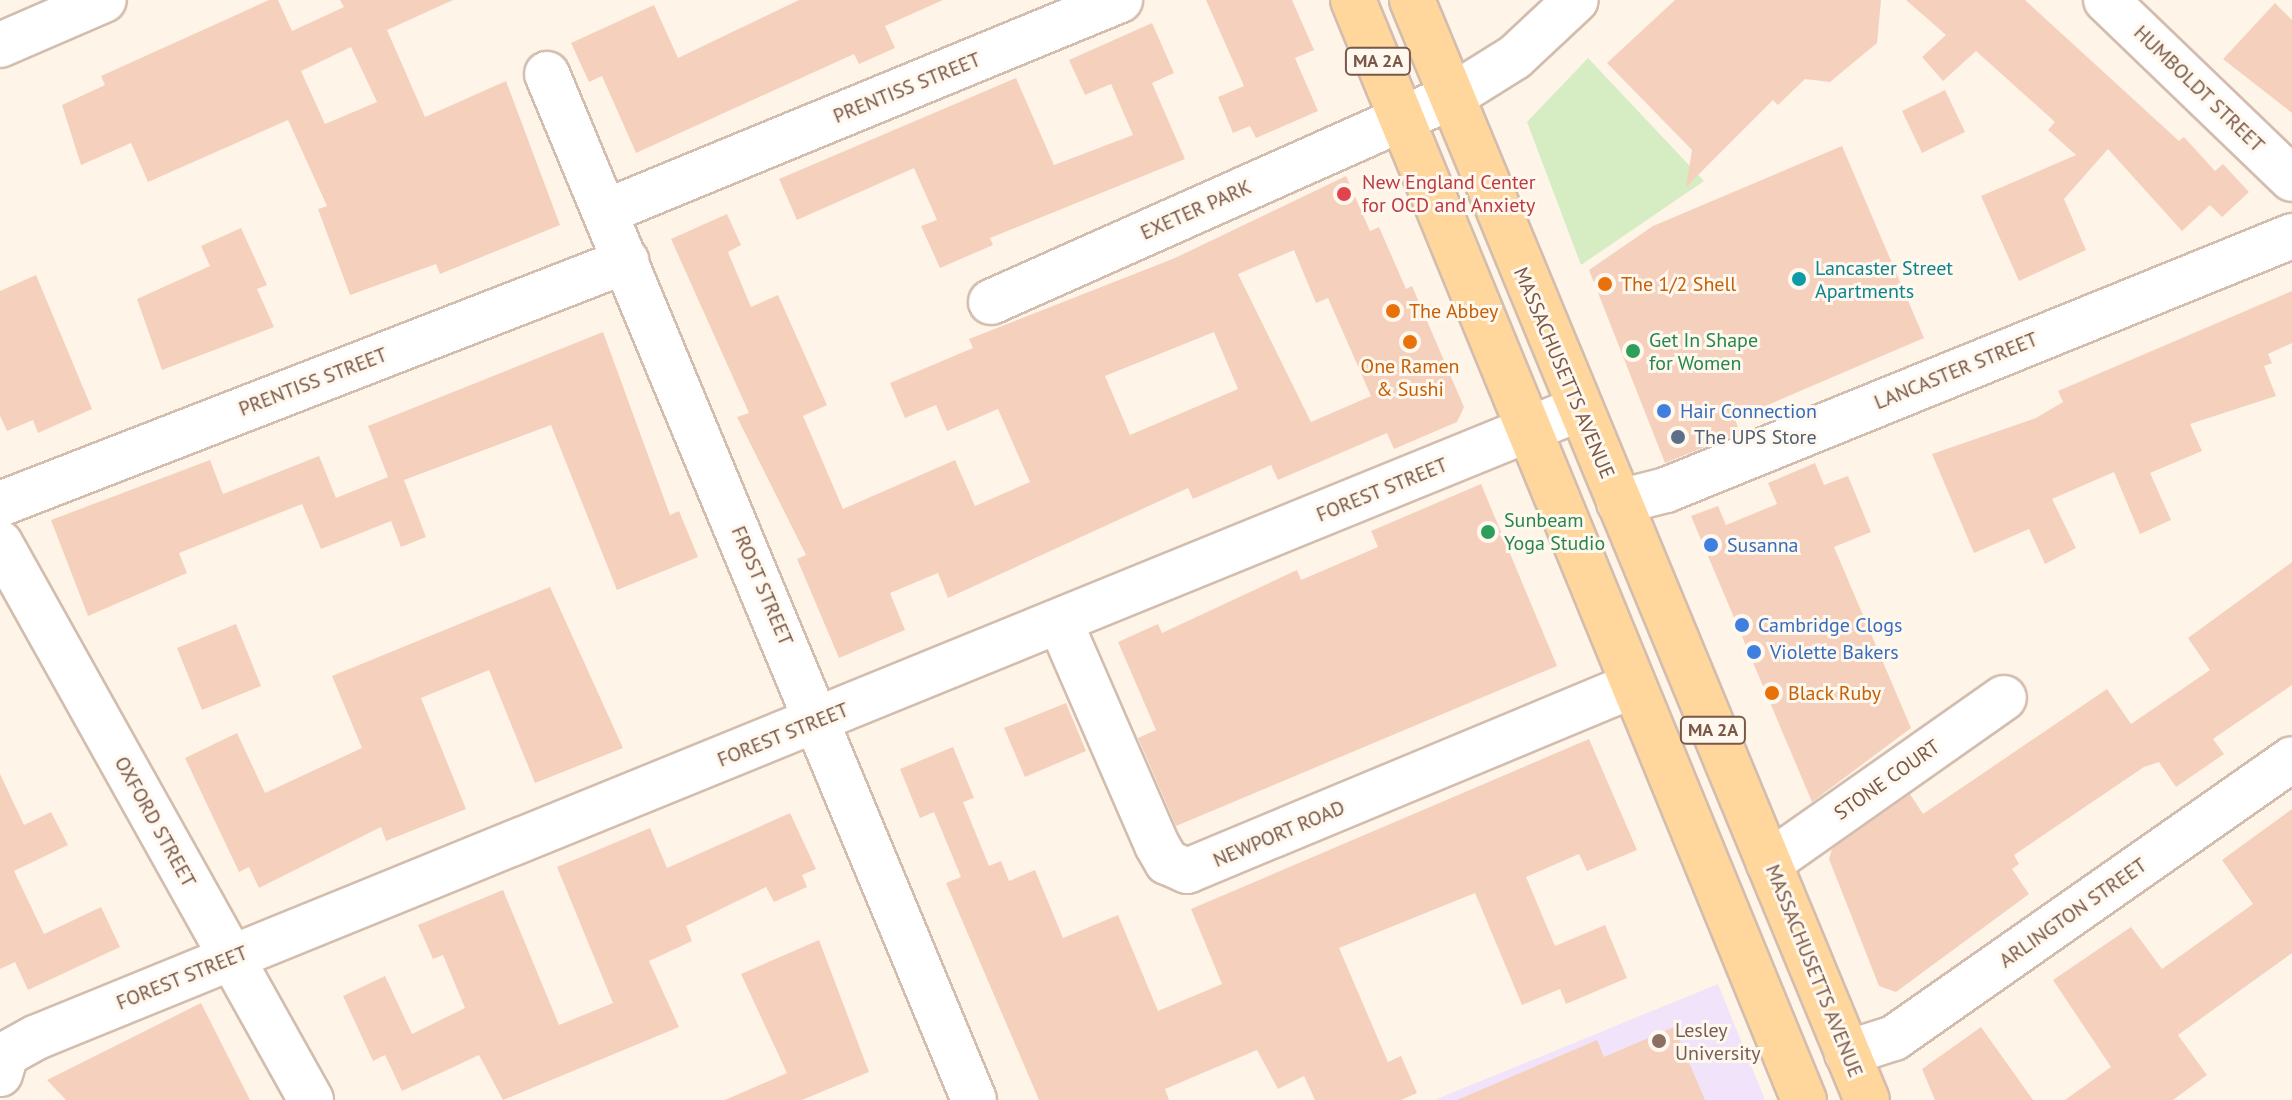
<!DOCTYPE html>
<html>
<head>
<meta charset="utf-8">
<style>
	body { margin:0 }
	#map { position:relative; width:2292px; height:1100px; overflow:hidden; background:#fef4e7; font-family:"PT Sans",sans-serif }
	div>[style] { position:absolute }
	.education>* { inset:0; background:#f1e3fa }
	.green>* { inset:0; background:#d6edc4 }
	.building>* { inset:0; background:#f5d1bd }
	.roads { filter:drop-shadow(2px 0 #d3bdae) drop-shadow(-2px 0 #d3bdae) drop-shadow(0 2px #d3bdae) drop-shadow(0 -2px #d3bdae) }
	.minor>* { height:44px; margin:-22px; padding:0 22px; transform-origin:22px; border-radius:22px; background:#fff }
	.major>* { height:44px; margin:-22px; padding:0 22px; transform-origin:22px; border-radius:22px; background:#ffd69c }
	.dots>* { width:22px; height:22px; translate:-50% -50%; box-sizing:border-box; border:4px solid #fff8ee; border-radius:50% }
	span { translate:-50% -50%; white-space:nowrap; text-align:center; line-height:1.15; -webkit-text-stroke:6px #fff8ee; paint-order:stroke }
	.shield-label span { padding:2px 6px; background:#fff8ee; border:2px solid; border-radius:6px; -webkit-text-stroke-width:0 }
	.shield-label { font-size:18px; color:#795849; font-weight:700 }
	.street-label { font-size:20px; color:#795849 }
	.health-label { font-size:20px; color:#be3a42 }
	.left { translate:0 -50%; text-align:left }
	.culture-label { font-size:20px; color:#0d838f }
	.food-label { font-size:20px; color:#c56008 }
	.leisure-label { font-size:20px; color:#27864d }
	.shop-label { font-size:20px; color:#366cbe }
	.service-label { font-size:20px; color:#4e5e75 }
	.education-label { font-size:20px; color:#785e54 }
</style>
</head>
<body>
<div id="map">
	<div class="education">
		<div style="clip-path:polygon(1718px 984px,1765px 1100px,1437px 1100px,1437px 1099px)"></div>
	</div>
	<div class="green">
		<div style="clip-path:polygon(1588px 58px,1704px 181px,1581px 265px,1527px 122px)"></div>
	</div>
	<div class="building">
		<div style="clip-path:polygon(evenodd,269px 0,278px 0,292px 31px,344px 7px,340px 0,453px 0,387px 30px,425px 117px,506px 81px,560px 225px,440px 274px,436px 264px,350px 295px,318px 209px,327px 206px,288px 120px,148px 182px,131px 143px,81px 165px,62px 105px,105px 85px,101px 76px,269px 0,351px 47px,377px 102px,325px 124px,301px 71px,351px 47px)"></div>
		<div style="clip-path:polygon(799px 0,943px 0,885px 26px,895px 48px,859px 64px,854px 54px,636px 153px,602px 76px,589px 82px,571px 43px,654px 5px,678px 58px)"></div>
		<div style="clip-path:polygon(1206px 0,1292px 0,1314px 50px,1295px 58px,1318px 111px,1256px 138px,1250px 126px,1233px 133px,1218px 97px,1244px 86px)"></div>
		<div style="clip-path:polygon(1675px 0,1881px 0,1877px 43px,1830px 82px,1805px 79px,1778px 105px,1773px 100px,1686px 187px,1692px 150px,1607px 63px)"></div>
		<div style="clip-path:polygon(1906px 0,2025px 0,2179px 141px,2184px 137px,2215px 171px,2223px 164px,2249px 192px,2222px 217px,2210px 205px,2182px 231px,2108px 149px,2064px 199px,2086px 250px,2019px 281px,1981px 196px,2076px 155px,2048px 130px,2055px 122px,1976px 51px,1943px 81px,1922px 57px,1946px 35px)"></div>
		<div style="clip-path:polygon(2275px 3px,2292px 20px,2292px 113px,2223px 59px)"></div>
		<div style="clip-path:polygon(1152px 23px,1174px 73px,1152px 83px,1185px 159px,990px 238px,993px 245px,940px 268px,921px 226px,937px 220px,914px 168px,797px 220px,779px 179px,1016px 78px,1054px 165px,1133px 135px,1111px 84px,1085px 95px,1069px 60px)"></div>
		<div style="clip-path:polygon(1945px 90px,1965px 132px,1922px 153px,1902px 111px)"></div>
		<div style="clip-path:polygon(1842px 146px,1924px 338px,1735px 419px,1740px 433px,1665px 463px,1589px 270px,1653px 226px)"></div>
		<div style="clip-path:polygon(evenodd,1346px 176px,1370px 231px,1379px 227px,1406px 289px,1412px 286px,1464px 407px,1457px 422px,1394px 449px,1387px 433px,1278px 480px,1271px 465px,1193px 499px,1188px 488px,948px 598px,938px 573px,890px 593px,905px 630px,839px 658px,797px 559px,806px 555px,737px 417px,749px 413px,671px 239px,727px 214px,741px 245px,728px 252px,751px 307px,778px 295px,827px 405px,803px 416px,843px 509px,955px 460px,975px 506px,1030px 482px,998px 409px,947px 431px,936px 405px,905px 418px,890px 383px,973px 348px,969px 339px,1175px 258px,1346px 176px,1294px 250px,1316px 303px,1328px 298px,1371px 396px,1311px 422px,1238px 274px,1294px 250px,1346px 176px,1214px 332px,1238px 389px,1130px 435px,1105px 376px,1214px 332px)"></div>
		<div style="clip-path:polygon(241px 228px,267px 285px,257px 289px,274px 327px,162px 370px,137px 299px,210px 266px,201px 246px)"></div>
		<div style="clip-path:polygon(36px 275px,92px 409px,38px 433px,33px 420px,7px 431px,0 416px,0 291px)"></div>
		<div style="clip-path:polygon(2292px 291px,2292px 343px,2268px 354px,2272px 363px,2264px 366px,2276px 396px,2190px 424px,2202px 451px,2150px 473px,2171px 520px,2140px 534px,2114px 472px,2052px 499px,2076px 548px,2045px 564px,2029px 529px,1974px 553px,1932px 454px,2036px 418px,2063px 402px,2058px 391px)"></div>
		<div style="clip-path:polygon(603px 332px,670px 515px,679px 511px,698px 557px,617px 590px,551px 425px,404px 480px,426px 537px,401px 547px,391px 521px,321px 549px,302px 504px,179px 553px,187px 573px,88px 616px,51px 520px,210px 460px,223px 494px,319px 456px,336px 498px,388px 477px,368px 426px)"></div>
		<div style="clip-path:polygon(1815px 463px,1824px 485px,1848px 476px,1871px 532px,1834px 547px,1911px 728px,1812px 802px,1691px 516px,1718px 506px,1726px 525px,1777px 504px,1768px 483px)"></div>
		<div style="clip-path:polygon(1481px 484px,1557px 666px,1176px 826px,1138px 738px,1156px 730px,1118px 642px,1158px 624px,1162px 633px,1297px 570px,1301px 580px,1378px 547px,1371px 531px)"></div>
		<div style="clip-path:polygon(2292px 562px,2292px 685px,2213px 739px,2224px 754px,2176px 787px,2159px 762px,2144px 767px,2014px 855px,2019px 864px,2012px 869px,2029px 894px,1896px 992px,1879px 986px,1829px 859px,1832px 849px,1910px 794px,1923px 814px,2107px 689px,2131px 724px,2210px 670px,2188px 638px)"></div>
		<div style="clip-path:polygon(550px 587px,623px 748px,535px 783px,489px 670px,421px 698px,466px 809px,386px 841px,381px 827px,259px 888px,249px 867px,239px 872px,185px 758px,237px 733px,265px 793px,362px 748px,332px 676px)"></div>
		<div style="clip-path:polygon(236px 624px,261px 686px,202px 710px,177px 648px)"></div>
		<div style="clip-path:polygon(1066px 703px,1086px 751px,1025px 777px,1004px 728px)"></div>
		<div style="clip-path:polygon(1589px 739px,1637px 850px,1587px 871px,1579px 854px,1526px 877px,1555px 946px,1605px 925px,1627px 978px,1566px 1004px,1560px 989px,1522px 1005px,1475px 893px,1339px 948px,1388px 1062px,1401px 1056px,1417px 1093px,1401px 1100px,1315px 1100px,1304px 1076px,1278px 1089px,1257px 1050px,1165px 1089px,1169px 1100px,1039px 1100px,946px 883px,961px 877px,934px 812px,920px 818px,900px 769px,953px 747px,974px 798px,963px 802px,989px 866px,1001px 861px,1009px 881px,1035px 870px,1063px 938px,1118px 915px,1158px 1011px,1222px 984px,1191px 909px)"></div>
		<div style="clip-path:polygon(0 774px,24px 825px,51px 812px,68px 845px,14px 871px,44px 934px,101px 907px,120px 947px,28px 990px,15px 962px,0 969px)"></div>
		<div style="clip-path:polygon(2292px 809px,2292px 953px,2178px 1035px,2207px 1075px,2173px 1100px,2065px 1100px,2111px 1067px,2053px 980px,2131px 927px,2162px 969px,2253px 904px,2222px 860px)"></div>
		<div style="clip-path:polygon(790px 813px,816px 869px,802px 875px,807px 887px,774px 902px,766px 887px,686px 926px,692px 941px,649px 961px,679px 1027px,503px 1100px,479px 1055px,402px 1091px,385px 1055px,373px 1061px,343px 996px,385px 976px,412px 1034px,465px 1008px,443px 955px,433px 959px,418px 925px,503px 890px,559px 1025px,613px 1003px,557px 867px,650px 828px,667px 868px)"></div>
		<div style="clip-path:polygon(819px 940px,869px 1072px,802px 1100px,725px 1100px,787px 1073px,741px 974px)"></div>
		<div style="clip-path:polygon(201px 1003px,250px 1100px,66px 1100px,47px 1080px)"></div>
		<div style="clip-path:polygon(1674px 1027px,1705px 1100px,1457px 1100px,1597px 1040px,1604px 1057px)"></div>
		<div style="clip-path:polygon(1981px 1027px,2033px 1100px,1935px 1100px,1922px 1069px)"></div>
	</div>
	<div class="roads">
		<div class="minor">
			<div style="left:2106px;top:0;width:258px;rotate:43.9deg"></div>
			<div style="left:0;top:45px;width:113px;rotate:-23.4deg"></div>
			<div style="left:547px;top:74px;width:1111px;rotate:67.4deg"></div>
			<div style="left:605px;top:212px;width:557px;rotate:-22.37deg"></div>
			<div style="left:991px;top:302px;width:504px;rotate:-24.02deg"></div>
			<div style="left:1451px;top:97px;width:75px;rotate:-32deg"></div>
			<div style="left:1515px;top:57px;width:83px;rotate:-43.1deg"></div>
			<div style="left:1619px;top:502px;width:49px;rotate:-14.3deg"></div>
			<div style="left:1666px;top:490px;width:676px;rotate:-22.08deg"></div>
			<div style="left:0;top:504px;width:672px;rotate:-21.22deg"></div>
			<div style="left:0;top:543px;width:638px;rotate:60.82deg"></div>
			<div style="left:1060px;top:622px;width:243px;rotate:66.5deg"></div>
			<div style="left:1157px;top:845px;width:20px;rotate:60deg"></div>
			<div style="left:1167px;top:862px;width:22px;rotate:24deg"></div>
			<div style="left:1187px;top:871px;width:483px;rotate:-22.6deg"></div>
			<div style="left:1769px;top:863px;width:287px;rotate:-35.1deg"></div>
			<div style="left:1847px;top:1053px;width:49px;rotate:-17.7deg"></div>
			<div style="left:1894px;top:1038px;width:486px;rotate:-35deg"></div>
			<div style="left:0;top:1074px;width:21px;rotate:-73deg"></div>
			<div style="left:6px;top:1054px;width:35px;rotate:-29deg"></div>
			<div style="left:37px;top:1037px;width:1665px;rotate:-22.16deg"></div>
		</div>
		<div class="major">
			<div style="left:1353px;top:0;width:1189px;rotate:67.71deg"></div>
			<div style="left:1412px;top:0;width:1190px;rotate:67.53deg"></div>
		</div>
	</div>
	<div class="dots">
		<div style="left:1344px;top:194px;background:#e0444e"></div>
		<div style="left:1799px;top:279px;background:#0f9aa8"></div>
		<div style="left:1605px;top:284px;background:#e8710a"></div>
		<div style="left:1393px;top:311px;background:#e8710a"></div>
		<div style="left:1410px;top:342px;background:#e8710a"></div>
		<div style="left:1633px;top:351px;background:#2e9e5b"></div>
		<div style="left:1664px;top:411px;background:#3f7fe0"></div>
		<div style="left:1678px;top:437px;background:#5c6f8a"></div>
		<div style="left:1488px;top:532px;background:#2e9e5b"></div>
		<div style="left:1711px;top:545px;background:#3f7fe0"></div>
		<div style="left:1742px;top:625px;background:#3f7fe0"></div>
		<div style="left:1754px;top:652px;background:#3f7fe0"></div>
		<div style="left:1772px;top:693px;background:#e8710a"></div>
		<div style="left:1659px;top:1041px;background:#8d6e63"></div>
	</div>
	<div class="shield-label">
		<span style="left:1378px;top:61px">MA 2A</span>
		<span style="left:1713px;top:730px">MA 2A</span>
	</div>
	<div class="street-label">
		<span style="left:907px;top:88px;rotate:-22deg">PRENTISS STREET</span>
		<span style="left:2199px;top:89px;rotate:44deg">HUMBOLDT STREET</span>
		<span style="left:1196px;top:210px;rotate:-24deg">EXETER PARK</span>
		<span style="left:1956px;top:371px;rotate:-22deg">LANCASTER STREET</span>
		<span style="left:1564px;top:373px;rotate:67deg">MASSACHUSETTS AVENUE</span>
		<span style="left:313px;top:382px;rotate:-21deg">PRENTISS STREET</span>
		<span style="left:1382px;top:490px;rotate:-22deg">FOREST STREET</span>
		<span style="left:762px;top:586px;rotate:67deg">FROST STREET</span>
		<span style="left:783px;top:735px;rotate:-22deg">FOREST STREET</span>
		<span style="left:1887px;top:780px;rotate:-35deg">STONE COURT</span>
		<span style="left:155px;top:822px;rotate:61deg">OXFORD STREET</span>
		<span style="left:1279px;top:834px;rotate:-23deg">NEWPORT ROAD</span>
		<span style="left:2073px;top:913px;rotate:-35deg">ARLINGTON STREET</span>
		<span style="left:1814px;top:971px;rotate:68deg">MASSACHUSETTS AVENUE</span>
		<span style="left:182px;top:978px;rotate:-22deg">FOREST STREET</span>
	</div>
	<div class="health-label">
		<span class="left" style="left:1362px;top:194px">New England Center<br>for OCD and Anxiety</span>
	</div>
	<div class="culture-label">
		<span class="left" style="left:1815px;top:280px">Lancaster Street<br>Apartments</span>
	</div>
	<div class="food-label">
		<span class="left" style="left:1621px;top:284px">The 1/2 Shell</span>
		<span class="left" style="left:1409px;top:311px">The Abbey</span>
		<span style="left:1410px;top:378px">One Ramen<br>&amp; Sushi</span>
		<span class="left" style="left:1788px;top:693px">Black Ruby</span>
	</div>
	<div class="leisure-label">
		<span class="left" style="left:1649px;top:352px">Get In Shape<br>for Women</span>
		<span class="left" style="left:1504px;top:532px">Sunbeam<br>Yoga Studio</span>
	</div>
	<div class="shop-label">
		<span class="left" style="left:1680px;top:411px">Hair Connection</span>
		<span class="left" style="left:1727px;top:545px">Susanna</span>
		<span class="left" style="left:1758px;top:625px">Cambridge Clogs</span>
		<span class="left" style="left:1770px;top:652px">Violette Bakers</span>
	</div>
	<div class="service-label">
		<span class="left" style="left:1694px;top:437px">The UPS Store</span>
	</div>
	<div class="education-label">
		<span class="left" style="left:1675px;top:1042px">Lesley<br>University</span>
	</div>
</div>
</body>
</html>
